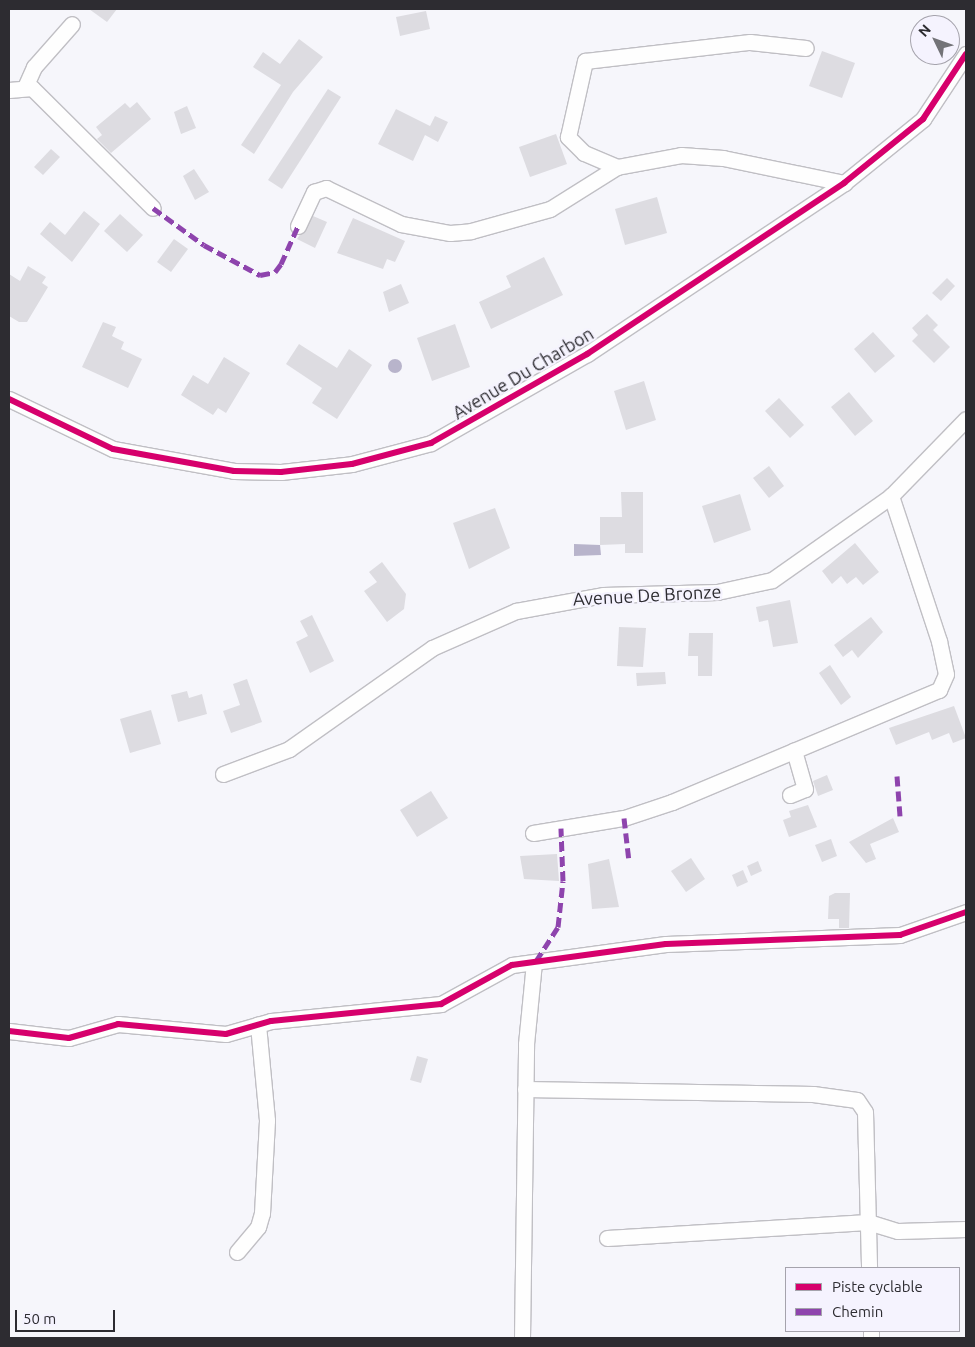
<!DOCTYPE html>
<html>
<head>
<meta charset="utf-8">
<style>
	body { margin:0 }
	#map { position:relative; width:975px; height:1347px; overflow:hidden; background:#f6f6fb; font-family:Ubuntu,sans-serif }
	div>[style] { position:absolute }
	.water>* { inset:0; background:#b8b4cb }
	.round { border-radius:50% }
	.building>* { inset:0; background:#dddce1 }
	.roads { filter:drop-shadow(1px 0 #c0bfc4) drop-shadow(-1px 0 #c0bfc4) drop-shadow(0 1px #c0bfc4) drop-shadow(0 -1px #c0bfc4) }
	.minor>* { height:15px; margin:-7.5px; padding:0 7.5px; transform-origin:7.5px; border-radius:7.5px; background:#fefefe }
	.quiet>* { height:5px; margin-top:-2.5px; transform-origin:0; background:repeating-linear-gradient(90deg,#8e44ad 0 10px,transparent 0 15px) }
	.cycleway>* { height:6px; margin:-3px; padding:0 3px; transform-origin:3px; border-radius:3px; background:#d6006c }
	span { translate:-50% -50%; white-space:nowrap; text-align:center; line-height:1.15; -webkit-text-stroke:4.5px #f5f3fe; paint-order:stroke }
	.street-label { font-size:18px; color:#2d2c31 }
	.frame { position:absolute; inset:0; border:10px solid #2d2c31; pointer-events:none }
	.legend { position:absolute; left:785px; top:1267px; width:175px; height:65px; box-sizing:border-box; background:#f5f3fe; border:1px solid #a5a3ac; margin:0; padding:6px 9px; list-style:none; font-size:15px; color:#2d2c31 }
	.legend li { display:flex; align-items:center; gap:10px; height:25px }
	.legend b { width:25px; border:1px solid #a5a3ac }
	.north { position:absolute; left:910px; top:15px; width:50px; height:50px; box-sizing:border-box; background:#f5f3fe; border:1px solid #a5a3ac; border-radius:50%; rotate:312deg; font-size:14px; font-weight:700; line-height:20px; text-align:center; color:#2d2c31 }
	.north::after { content:''; display:block; margin:auto; width:18px; height:22px; background:#737378; clip-path:polygon(50% 0,100% 100%,50% 72%,0 100%) }
	.scale { position:absolute; left:15px; top:1310px; width:100px; height:22px; box-sizing:border-box; border:2px solid #2d2c31; border-top:0; padding-left:6px; font-size:15px; line-height:18px; white-space:nowrap; color:#2d2c31; -webkit-text-stroke:4px #f5f3fe; paint-order:stroke }
</style>
</head>
<body>
<div id="map">
	<div class="water">
		<div class="round" style="left:388px;top:359px;width:14px;height:14px"></div>
		<div style="clip-path:polygon(574px 544px,600px 545px,601px 555px,574px 556px)"></div>
	</div>
	<div class="building">
		<div style="clip-path:polygon(89px 9px,117px 9px,107px 22px)"></div>
		<div style="clip-path:polygon(426px 11px,430px 29px,400px 36px,396px 17px)"></div>
		<div style="clip-path:polygon(299px 39px,323px 57px,293px 92px,254px 154px,241px 145px,281px 85px,253px 67px,263px 52px,280px 64px)"></div>
		<div style="clip-path:polygon(822px 51px,855px 63px,842px 98px,809px 86px)"></div>
		<div style="clip-path:polygon(328px 89px,341px 97px,282px 189px,268px 180px)"></div>
		<div style="clip-path:polygon(137px 102px,151px 119px,111px 153px,97px 139px,102px 135px,96px 127px,125px 103px,130px 108px)"></div>
		<div style="clip-path:polygon(187px 106px,196px 128px,181px 134px,174px 112px)"></div>
		<div style="clip-path:polygon(396px 109px,430px 126px,435px 116px,448px 122px,438px 142px,425px 135px,413px 161px,378px 144px)"></div>
		<div style="clip-path:polygon(556px 134px,567px 164px,530px 177px,519px 147px)"></div>
		<div style="clip-path:polygon(51px 149px,60px 157px,43px 175px,34px 167px)"></div>
		<div style="clip-path:polygon(194px 169px,209px 192px,195px 200px,183px 176px)"></div>
		<div style="clip-path:polygon(657px 197px,667px 233px,625px 245px,615px 209px)"></div>
		<div style="clip-path:polygon(84px 211px,100px 224px,72px 262px,40px 234px,50px 222px,65px 235px)"></div>
		<div style="clip-path:polygon(120px 214px,143px 235px,127px 252px,104px 231px)"></div>
		<div style="clip-path:polygon(313px 216px,327px 222px,315px 248px,297px 239px)"></div>
		<div style="clip-path:polygon(353px 218px,405px 241px,395px 262px,387px 259px,383px 269px,337px 253px)"></div>
		<div style="clip-path:polygon(174px 239px,188px 249px,171px 272px,157px 262px)"></div>
		<div style="clip-path:polygon(544px 257px,563px 295px,491px 329px,479px 302px,511px 287px,506px 276px)"></div>
		<div style="clip-path:polygon(28px 266px,46px 277px,42px 283px,48px 287px,27px 322px,19px 322px,9px 316px,9px 274px,20px 281px)"></div>
		<div style="clip-path:polygon(947px 278px,955px 286px,941px 301px,932px 293px)"></div>
		<div style="clip-path:polygon(401px 284px,409px 303px,389px 312px,383px 292px)"></div>
		<div style="clip-path:polygon(927px 314px,938px 325px,933px 330px,950px 347px,934px 363px,912px 341px,918px 335px,912px 328px)"></div>
		<div style="clip-path:polygon(103px 322px,116px 327px,112px 336px,124px 342px,121px 349px,142px 359px,128px 388px,82px 367px)"></div>
		<div style="clip-path:polygon(455px 324px,470px 367px,432px 381px,417px 338px)"></div>
		<div style="clip-path:polygon(873px 332px,895px 356px,875px 373px,854px 349px)"></div>
		<div style="clip-path:polygon(299px 344px,337px 368px,349px 349px,372px 365px,337px 419px,312px 403px,322px 388px,286px 364px)"></div>
		<div style="clip-path:polygon(224px 357px,250px 373px,226px 413px,218px 408px,213px 415px,181px 395px,193px 375px,208px 384px)"></div>
		<div style="clip-path:polygon(644px 381px,656px 420px,626px 430px,614px 391px)"></div>
		<div style="clip-path:polygon(849px 392px,873px 421px,855px 436px,831px 407px)"></div>
		<div style="clip-path:polygon(779px 398px,804px 425px,790px 438px,765px 411px)"></div>
		<div style="clip-path:polygon(769px 466px,784px 486px,769px 498px,753px 478px)"></div>
		<div style="clip-path:polygon(621px 492px,643px 492px,643px 553px,625px 553px,625px 544px,600px 545px,600px 517px,622px 517px)"></div>
		<div style="clip-path:polygon(740px 494px,751px 530px,714px 543px,702px 506px)"></div>
		<div style="clip-path:polygon(495px 508px,510px 548px,469px 569px,453px 523px)"></div>
		<div style="clip-path:polygon(855px 543px,879px 572px,863px 585px,856px 577px,847px 584px,841px 576px,832px 584px,822px 571px)"></div>
		<div style="clip-path:polygon(382px 562px,406px 594px,404px 609px,387px 622px,364px 591px,377px 582px,369px 572px)"></div>
		<div style="clip-path:polygon(790px 600px,798px 643px,773px 647px,768px 620px,759px 622px,756px 607px)"></div>
		<div style="clip-path:polygon(312px 615px,334px 661px,310px 673px,296px 642px,308px 636px,300px 621px)"></div>
		<div style="clip-path:polygon(871px 617px,883px 632px,858px 658px,852px 650px,843px 657px,834px 645px)"></div>
		<div style="clip-path:polygon(619px 627px,646px 628px,643px 667px,617px 666px)"></div>
		<div style="clip-path:polygon(689px 633px,713px 633px,712px 676px,698px 676px,698px 656px,688px 656px)"></div>
		<div style="clip-path:polygon(830px 665px,851px 697px,841px 705px,819px 673px)"></div>
		<div style="clip-path:polygon(665px 672px,666px 684px,637px 686px,636px 673px)"></div>
		<div style="clip-path:polygon(247px 679px,262px 722px,231px 733px,223px 711px,240px 705px,233px 684px)"></div>
		<div style="clip-path:polygon(187px 691px,189px 698px,202px 694px,207px 714px,178px 722px,171px 695px)"></div>
		<div style="clip-path:polygon(954px 706px,966px 738px,953px 743px,949px 733px,932px 740px,929px 732px,896px 745px,889px 728px)"></div>
		<div style="clip-path:polygon(151px 710px,161px 744px,130px 753px,120px 719px)"></div>
		<div style="clip-path:polygon(827px 775px,833px 790px,818px 796px,813px 781px)"></div>
		<div style="clip-path:polygon(431px 791px,448px 818px,417px 837px,400px 810px)"></div>
		<div style="clip-path:polygon(808px 805px,817px 827px,789px 837px,783px 820px,791px 817px,789px 811px)"></div>
		<div style="clip-path:polygon(893px 818px,899px 832px,870px 844px,876px 859px,866px 863px,849px 842px)"></div>
		<div style="clip-path:polygon(831px 839px,837px 856px,822px 862px,815px 845px)"></div>
		<div style="clip-path:polygon(557px 854px,559px 881px,524px 879px,520px 856px)"></div>
		<div style="clip-path:polygon(691px 858px,705px 879px,686px 892px,671px 871px)"></div>
		<div style="clip-path:polygon(609px 859px,619px 907px,592px 909px,588px 864px)"></div>
		<div style="clip-path:polygon(758px 861px,762px 871px,751px 876px,747px 866px)"></div>
		<div style="clip-path:polygon(743px 870px,748px 882px,737px 887px,732px 875px)"></div>
		<div style="clip-path:polygon(835px 893px,850px 893px,849px 928px,839px 928px,839px 919px,828px 919px,829px 896px)"></div>
		<div style="clip-path:polygon(417px 1056px,428px 1059px,421px 1083px,410px 1080px)"></div>
	</div>
	<div class="roads">
		<div class="minor">
			<div style="left:26px;top:85px;width:20px;rotate:-66deg"></div>
			<div style="left:34px;top:67px;width:57px;rotate:-48.5deg"></div>
			<div style="left:9px;top:90px;width:23px;rotate:-5deg"></div>
			<div style="left:32px;top:88px;width:170px;rotate:44.8deg"></div>
			<div style="left:617px;top:167px;width:36px;rotate:-157deg"></div>
			<div style="left:584px;top:153px;width:23px;rotate:-135deg"></div>
			<div style="left:568px;top:137px;width:78px;rotate:-77.4deg"></div>
			<div style="left:585px;top:61px;width:166px;rotate:-6.6deg"></div>
			<div style="left:750px;top:42px;width:56px;rotate:6.1deg"></div>
			<div style="left:298px;top:226px;width:38px;rotate:-65deg"></div>
			<div style="left:314px;top:192px;width:13px;rotate:-18deg"></div>
			<div style="left:326px;top:188px;width:83px;rotate:25.6deg"></div>
			<div style="left:401px;top:224px;width:50px;rotate:10.4deg"></div>
			<div style="left:450px;top:233px;width:21px;rotate:-5deg"></div>
			<div style="left:471px;top:231px;width:82px;rotate:-15.6deg"></div>
			<div style="left:550px;top:209px;width:79px;rotate:-32.1deg"></div>
			<div style="left:617px;top:167px;width:65px;rotate:-10.6deg"></div>
			<div style="left:681px;top:155px;width:42px;rotate:4.1deg"></div>
			<div style="left:723px;top:158px;width:124px;rotate:11.7deg"></div>
			<div style="left:9px;top:399px;width:115px;rotate:25.7deg"></div>
			<div style="left:113px;top:449px;width:123px;rotate:10.3deg"></div>
			<div style="left:234px;top:471px;width:47px;rotate:1.2deg"></div>
			<div style="left:281px;top:472px;width:71px;rotate:-6.4deg"></div>
			<div style="left:352px;top:464px;width:82px;rotate:-14.9deg"></div>
			<div style="left:431px;top:443px;width:180px;rotate:-29.7deg"></div>
			<div style="left:587px;top:354px;width:309px;rotate:-33.6deg"></div>
			<div style="left:844px;top:183px;width:102px;rotate:-39deg"></div>
			<div style="left:923px;top:119px;width:78px;rotate:-56.5deg"></div>
			<div style="left:223px;top:774px;width:71px;rotate:-20.7deg"></div>
			<div style="left:289px;top:749px;width:175px;rotate:-35.2deg"></div>
			<div style="left:432px;top:648px;width:92px;rotate:-23.8deg"></div>
			<div style="left:516px;top:611px;width:88px;rotate:-10.4deg"></div>
			<div style="left:603px;top:595px;width:114px;rotate:-1.5deg"></div>
			<div style="left:717px;top:592px;width:56px;rotate:-12.3deg"></div>
			<div style="left:772px;top:580px;width:146px;rotate:-35.2deg"></div>
			<div style="left:891px;top:496px;width:107px;rotate:-45.8deg"></div>
			<div style="left:790px;top:795px;width:16px;rotate:-22deg"></div>
			<div style="left:805px;top:789px;width:40px;rotate:-106deg"></div>
			<div style="left:533px;top:833px;width:92px;rotate:-9.4deg"></div>
			<div style="left:624px;top:818px;width:51px;rotate:-18.4deg"></div>
			<div style="left:672px;top:802px;width:290px;rotate:-22.8deg"></div>
			<div style="left:939px;top:690px;width:17px;rotate:-66deg"></div>
			<div style="left:946px;top:674px;width:34px;rotate:-102deg"></div>
			<div style="left:939px;top:641px;width:153px;rotate:-108.3deg"></div>
			<div style="left:9px;top:1031px;width:60px;rotate:6.7deg"></div>
			<div style="left:69px;top:1038px;width:51px;rotate:-15.9deg"></div>
			<div style="left:118px;top:1024px;width:108px;rotate:5.3deg"></div>
			<div style="left:226px;top:1034px;width:47px;rotate:-16.1deg"></div>
			<div style="left:271px;top:1021px;width:171px;rotate:-5.7deg"></div>
			<div style="left:441px;top:1004px;width:81px;rotate:-28.8deg"></div>
			<div style="left:512px;top:965px;width:155px;rotate:-7.8deg"></div>
			<div style="left:666px;top:944px;width:234px;rotate:-2.2deg"></div>
			<div style="left:900px;top:935px;width:70px;rotate:-19.2deg"></div>
			<div style="left:525px;top:1089px;width:288px;rotate:1deg"></div>
			<div style="left:813px;top:1094px;width:44px;rotate:7.8deg"></div>
			<div style="left:857px;top:1100px;width:14px;rotate:56deg"></div>
			<div style="left:865px;top:1112px;width:156px;rotate:88.5deg"></div>
			<div style="left:607px;top:1238px;width:261px;rotate:-3.5deg"></div>
			<div style="left:868px;top:1222px;width:31px;rotate:17deg"></div>
			<div style="left:898px;top:1231px;width:68px;rotate:-1.7deg"></div>
			<div style="left:237px;top:1252px;width:33px;rotate:-50deg"></div>
			<div style="left:258px;top:1227px;width:15px;rotate:-74deg"></div>
			<div style="left:262px;top:1213px;width:93px;rotate:-86.9deg"></div>
			<div style="left:267px;top:1120px;width:96px;rotate:-95.4deg"></div>
			<div style="left:871px;top:1331px;width:7px;rotate:90deg"></div>
			<div style="left:522px;top:1338px;width:294px;rotate:-89.2deg"></div>
			<div style="left:526px;top:1044px;width:81px;rotate:-84.4deg"></div>
		</div>
	</div>
	<div class="quiet">
		<div style="left:153px;top:208px;width:63px;rotate:36deg"></div>
		<div style="left:204px;top:245px;width:64px;rotate:28.2deg"></div>
		<div style="left:260px;top:275px;width:15px;rotate:-11deg"></div>
		<div style="left:275px;top:272px;width:10px;rotate:-53deg"></div>
		<div style="left:281px;top:264px;width:42px;rotate:-65.9deg"></div>
		<div style="left:897px;top:776px;width:40px;rotate:85.7deg"></div>
		<div style="left:624px;top:818px;width:43px;rotate:83.4deg"></div>
		<div style="left:536px;top:961px;width:40px;rotate:-57.1deg"></div>
		<div style="left:558px;top:927px;width:46px;rotate:-83.8deg"></div>
		<div style="left:563px;top:881px;width:53px;rotate:-92.2deg"></div>
	</div>
	<div class="cycleway">
		<div style="left:9px;top:399px;width:115px;rotate:25.7deg"></div>
		<div style="left:113px;top:449px;width:123px;rotate:10.3deg"></div>
		<div style="left:234px;top:471px;width:47px;rotate:1.2deg"></div>
		<div style="left:281px;top:472px;width:71px;rotate:-6.4deg"></div>
		<div style="left:352px;top:464px;width:82px;rotate:-14.9deg"></div>
		<div style="left:431px;top:443px;width:180px;rotate:-29.7deg"></div>
		<div style="left:587px;top:354px;width:309px;rotate:-33.6deg"></div>
		<div style="left:844px;top:183px;width:102px;rotate:-39deg"></div>
		<div style="left:923px;top:119px;width:78px;rotate:-56.5deg"></div>
		<div style="left:9px;top:1031px;width:60px;rotate:6.7deg"></div>
		<div style="left:69px;top:1038px;width:51px;rotate:-15.9deg"></div>
		<div style="left:118px;top:1024px;width:108px;rotate:5.3deg"></div>
		<div style="left:226px;top:1034px;width:47px;rotate:-16.1deg"></div>
		<div style="left:271px;top:1021px;width:171px;rotate:-5.7deg"></div>
		<div style="left:441px;top:1004px;width:81px;rotate:-28.8deg"></div>
		<div style="left:512px;top:965px;width:155px;rotate:-7.8deg"></div>
		<div style="left:666px;top:944px;width:234px;rotate:-2.2deg"></div>
		<div style="left:900px;top:935px;width:70px;rotate:-19.2deg"></div>
	</div>
	<div class="street-label">
		<span style="left:523px;top:373px;rotate:-31deg">Avenue Du Charbon</span>
		<span style="left:647px;top:595px;rotate:-3deg">Avenue De Bronze</span>
	</div>
	<div class="frame"></div>
	<ul class="legend">
	<li><b style="height:6px;background:#d6006c"></b>Piste cyclable</li>
	<li><b style="height:6px;background:#8e44ad"></b>Chemin</li>
	</ul>
	<div class="north">N</div>
	<div class="scale">50 m</div>
</div>
</body>
</html>
